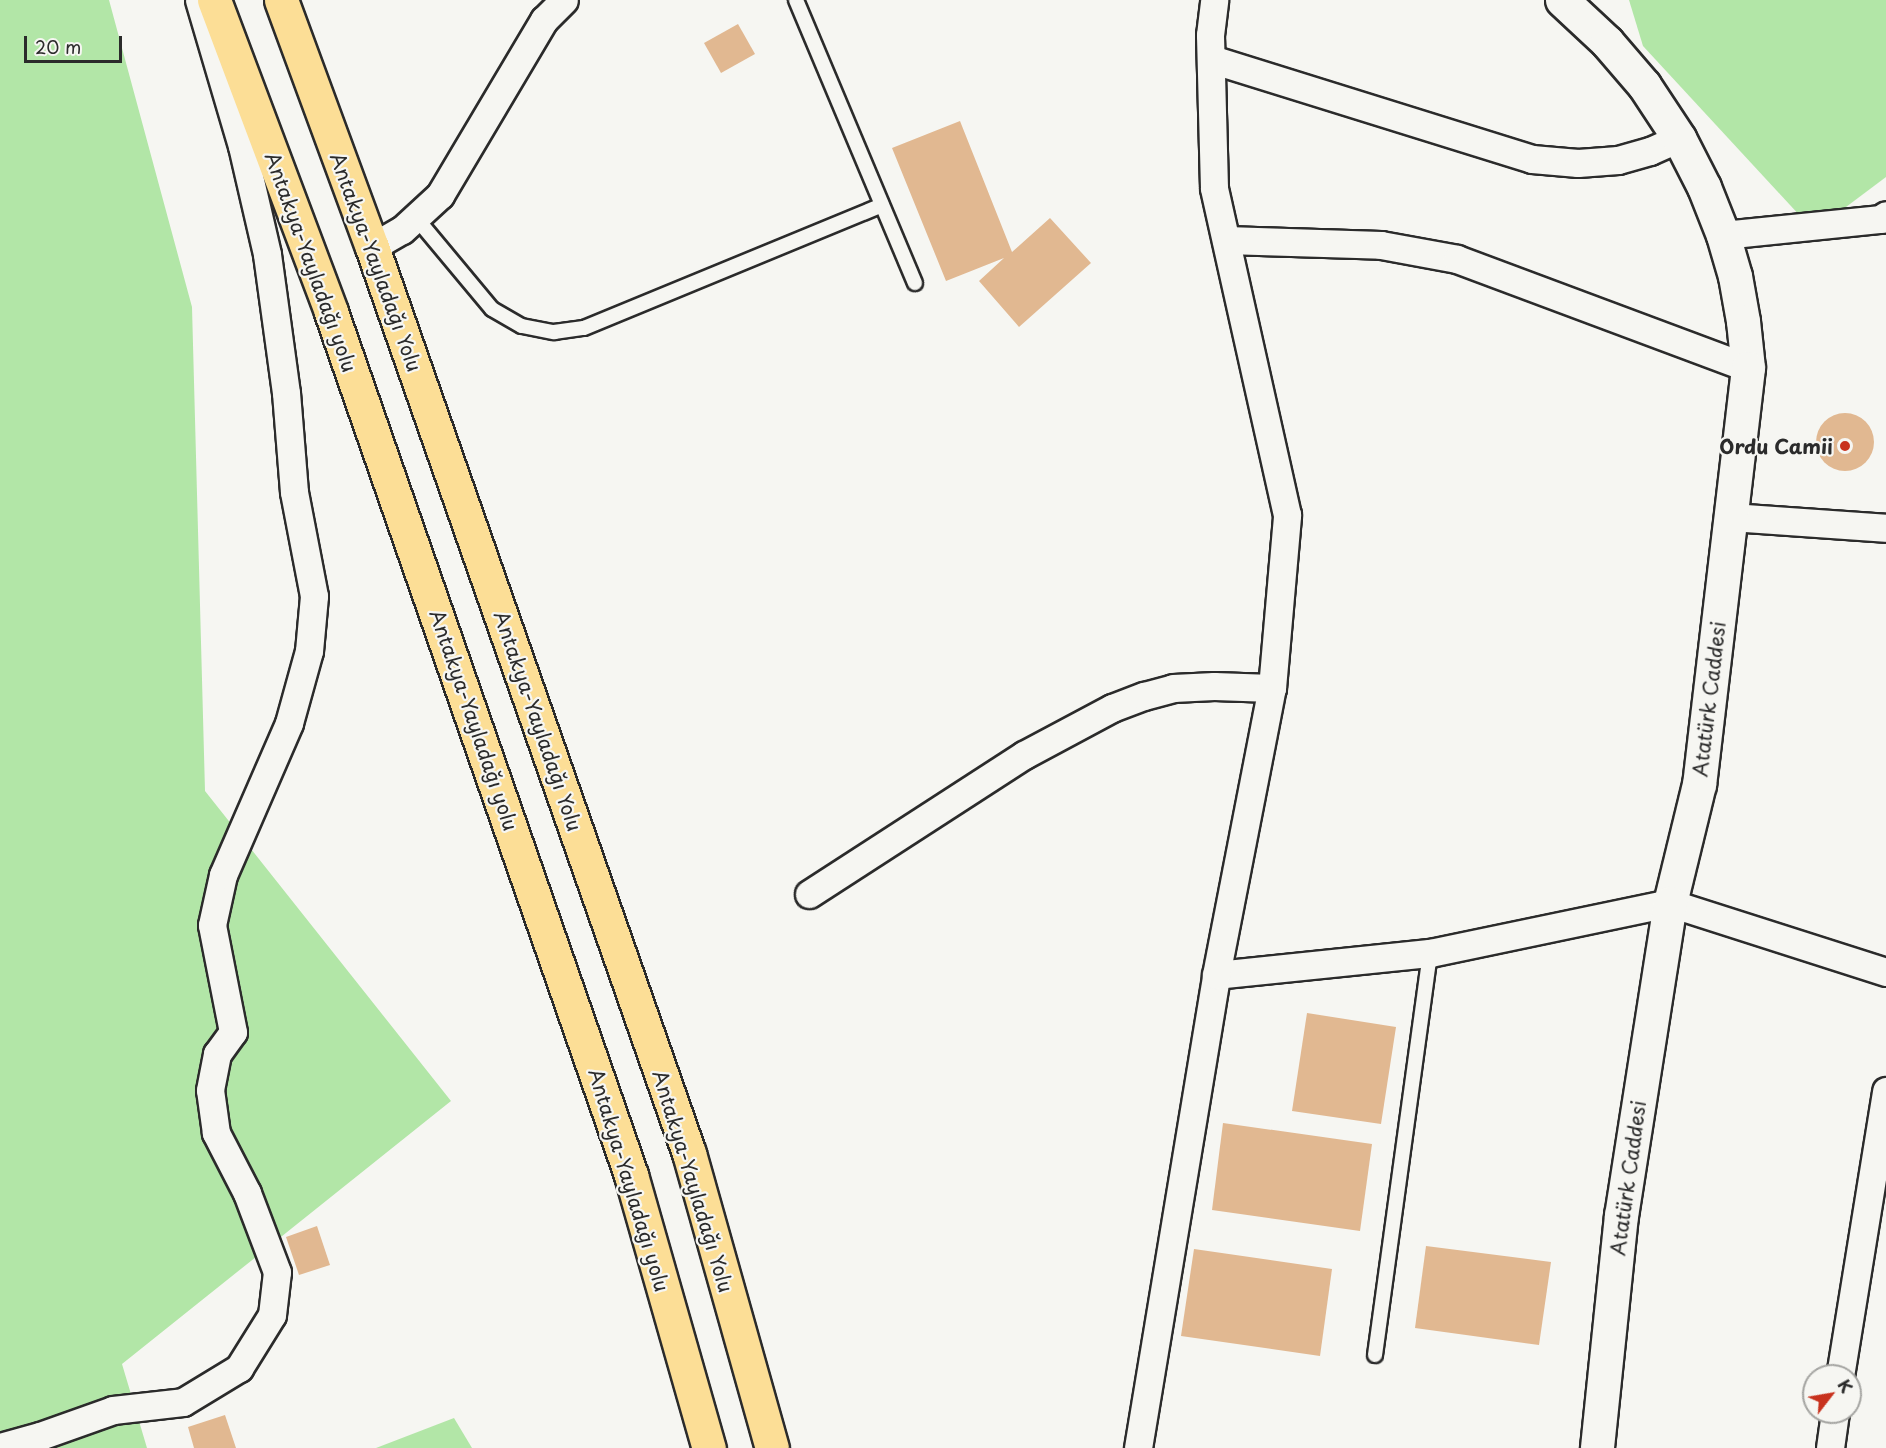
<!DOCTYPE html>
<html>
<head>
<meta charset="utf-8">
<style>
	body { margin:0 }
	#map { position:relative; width:1886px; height:1448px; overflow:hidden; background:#f6f6f2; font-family:"Playpen Sans",sans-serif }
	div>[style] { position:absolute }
	.green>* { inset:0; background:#b2e6a7 }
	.building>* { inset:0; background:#e1b891 }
	.round { border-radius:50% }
	.roads { filter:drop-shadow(2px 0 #2b2b2b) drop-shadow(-2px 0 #2b2b2b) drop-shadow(0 2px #2b2b2b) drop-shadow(0 -2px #2b2b2b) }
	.lane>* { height:14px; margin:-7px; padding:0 7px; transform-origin:7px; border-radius:7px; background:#f6f6f2 }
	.street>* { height:27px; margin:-13.5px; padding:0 13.5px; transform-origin:13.5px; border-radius:13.5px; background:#f6f6f2 }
	.secondary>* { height:33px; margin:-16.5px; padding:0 16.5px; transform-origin:16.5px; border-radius:16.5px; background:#f6f6f2 }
	.highway>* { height:33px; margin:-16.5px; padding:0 16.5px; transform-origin:16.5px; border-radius:16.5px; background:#fcde96 }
	.dots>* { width:16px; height:16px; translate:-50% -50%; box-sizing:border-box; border:3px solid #f6f6f2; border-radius:50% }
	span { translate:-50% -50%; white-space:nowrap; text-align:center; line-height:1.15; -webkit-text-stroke:4.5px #f6f6f2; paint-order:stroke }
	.street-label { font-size:20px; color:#2b2b2b }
	.poi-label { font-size:20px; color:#2b2b2b; font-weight:700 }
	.right { translate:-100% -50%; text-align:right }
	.north { position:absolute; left:1802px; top:1364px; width:60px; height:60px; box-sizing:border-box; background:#f6f6f2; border:2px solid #a5a5a2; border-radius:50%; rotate:59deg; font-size:16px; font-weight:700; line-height:24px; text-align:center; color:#2b2b2b }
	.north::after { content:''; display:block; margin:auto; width:21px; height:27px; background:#c8321e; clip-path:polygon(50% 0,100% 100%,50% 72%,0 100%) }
	.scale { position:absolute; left:24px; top:36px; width:98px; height:27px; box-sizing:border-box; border:3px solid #2b2b2b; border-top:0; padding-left:8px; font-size:18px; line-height:21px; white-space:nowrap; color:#2b2b2b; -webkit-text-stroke:4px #f6f6f2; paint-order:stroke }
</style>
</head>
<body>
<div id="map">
	<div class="green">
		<div style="clip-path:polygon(0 0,109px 0,192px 307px,205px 791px,451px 1101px,122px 1364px,147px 1448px,0 1448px)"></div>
		<div style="clip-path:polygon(1629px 0,1886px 0,1886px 177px,1814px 231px,1643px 46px)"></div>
		<div style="clip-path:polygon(454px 1418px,472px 1448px,376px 1448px)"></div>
	</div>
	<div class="building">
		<div style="clip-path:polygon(738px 24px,755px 54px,721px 73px,704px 43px)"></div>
		<div style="clip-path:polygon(960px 121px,1012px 252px,1050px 218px,1091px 263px,1019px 327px,979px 281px,1004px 258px,946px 281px,892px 148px)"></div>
		<div class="round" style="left:1816px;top:413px;width:58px;height:58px"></div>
		<div style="clip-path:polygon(1307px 1013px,1396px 1027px,1381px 1124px,1292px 1111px)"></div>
		<div style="clip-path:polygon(1223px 1123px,1372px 1144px,1360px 1231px,1212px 1210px)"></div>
		<div style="clip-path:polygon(317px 1226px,330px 1265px,299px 1275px,286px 1237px)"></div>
		<div style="clip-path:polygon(1426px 1246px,1551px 1262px,1539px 1345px,1415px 1328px)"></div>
		<div style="clip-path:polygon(1194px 1249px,1332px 1269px,1320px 1356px,1181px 1336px)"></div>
		<div style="clip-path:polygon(225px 1415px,236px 1448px,194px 1448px,188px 1427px)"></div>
	</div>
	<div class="roads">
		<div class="lane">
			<div style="left:796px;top:0;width:307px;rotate:67.2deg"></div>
			<div style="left:417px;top:219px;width:117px;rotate:50.2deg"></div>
			<div style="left:492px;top:309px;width:34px;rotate:30deg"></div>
			<div style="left:522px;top:326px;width:33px;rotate:11deg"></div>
			<div style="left:554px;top:332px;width:30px;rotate:-8deg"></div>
			<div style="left:584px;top:328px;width:322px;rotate:-22.4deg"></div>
			<div style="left:1375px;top:1355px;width:406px;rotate:-82.2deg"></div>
		</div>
		<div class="street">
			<div style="left:1211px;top:59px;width:336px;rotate:17.3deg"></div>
			<div style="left:1532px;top:159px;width:46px;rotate:5deg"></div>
			<div style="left:1578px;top:163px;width:40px;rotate:-4.3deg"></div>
			<div style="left:1618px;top:160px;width:33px;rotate:-16deg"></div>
			<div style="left:1650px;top:151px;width:32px;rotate:-24deg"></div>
			<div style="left:1723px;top:235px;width:159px;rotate:-5.8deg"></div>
			<div style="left:1881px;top:219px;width:6px;rotate:-39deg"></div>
			<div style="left:1226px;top:240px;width:155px;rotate:1.8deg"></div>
			<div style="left:1381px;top:245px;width:77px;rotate:10.4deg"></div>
			<div style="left:1457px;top:259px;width:311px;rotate:20.5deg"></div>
			<div style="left:372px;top:247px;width:34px;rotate:-30deg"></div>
			<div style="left:402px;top:230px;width:52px;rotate:-42.6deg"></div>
			<div style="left:440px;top:195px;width:204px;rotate:-59.3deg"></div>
			<div style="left:544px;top:20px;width:28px;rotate:-45deg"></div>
			<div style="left:1730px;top:517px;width:156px;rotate:4deg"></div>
			<div style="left:809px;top:894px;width:256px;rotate:-32.9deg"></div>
			<div style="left:1024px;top:755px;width:100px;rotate:-28.1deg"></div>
			<div style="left:1112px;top:708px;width:34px;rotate:-21deg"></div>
			<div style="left:1144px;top:696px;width:30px;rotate:-15deg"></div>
			<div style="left:1173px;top:688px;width:41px;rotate:-2.8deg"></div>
			<div style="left:1214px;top:686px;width:58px;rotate:2deg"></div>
			<div style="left:1216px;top:975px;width:215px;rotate:-5.9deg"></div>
			<div style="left:1430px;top:953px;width:245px;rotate:-11.8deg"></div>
			<div style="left:1670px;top:903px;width:227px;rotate:17.7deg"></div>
			<div style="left:1840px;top:1376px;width:289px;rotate:-80.8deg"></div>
			<div style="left:0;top:1447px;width:41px;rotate:-15.4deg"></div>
			<div style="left:40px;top:1436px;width:77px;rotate:-19.6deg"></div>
			<div style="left:113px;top:1410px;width:70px;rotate:-6.5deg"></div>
			<div style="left:183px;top:1402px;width:66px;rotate:-31.3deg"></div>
			<div style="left:239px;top:1368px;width:62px;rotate:-58.1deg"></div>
			<div style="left:272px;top:1315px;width:43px;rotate:-83.4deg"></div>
			<div style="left:277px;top:1272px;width:85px;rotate:-110.8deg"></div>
			<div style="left:247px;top:1193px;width:68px;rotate:-117.3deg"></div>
			<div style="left:216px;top:1133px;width:43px;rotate:-97.9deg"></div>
			<div style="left:210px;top:1090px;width:37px;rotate:-79deg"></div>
			<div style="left:217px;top:1054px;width:27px;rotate:-54deg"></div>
			<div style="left:233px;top:1032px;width:109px;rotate:-101.1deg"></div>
			<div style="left:212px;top:925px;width:51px;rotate:-77.6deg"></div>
			<div style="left:223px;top:875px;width:166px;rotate:-66.5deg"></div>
			<div style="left:289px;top:723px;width:75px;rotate:-74.5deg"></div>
			<div style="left:309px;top:651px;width:55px;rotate:-84.8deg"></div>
			<div style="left:314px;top:596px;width:106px;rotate:-100.9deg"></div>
			<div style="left:294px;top:492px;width:99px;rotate:-94.6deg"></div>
			<div style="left:286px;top:393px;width:140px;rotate:-97.8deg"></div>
			<div style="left:267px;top:254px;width:111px;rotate:-103deg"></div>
			<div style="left:242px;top:146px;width:152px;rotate:-106.4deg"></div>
			<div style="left:1138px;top:1448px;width:479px;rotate:-80.6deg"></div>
			<div style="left:1216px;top:975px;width:292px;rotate:-79deg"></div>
			<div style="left:1272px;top:688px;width:174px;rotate:-85deg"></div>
			<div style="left:1287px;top:515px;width:335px;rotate:-102.6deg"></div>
			<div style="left:1214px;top:188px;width:153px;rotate:-91.5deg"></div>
			<div style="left:1210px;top:35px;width:35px;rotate:-83deg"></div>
			<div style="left:1830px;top:1448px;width:36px;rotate:-82deg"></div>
		</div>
		<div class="secondary">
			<div style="left:1562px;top:0;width:62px;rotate:43deg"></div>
			<div style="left:1607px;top:42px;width:57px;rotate:49.3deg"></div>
			<div style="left:1644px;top:85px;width:64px;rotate:56.6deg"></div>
			<div style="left:1679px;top:138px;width:55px;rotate:63deg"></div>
			<div style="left:1704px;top:187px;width:52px;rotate:68.4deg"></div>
			<div style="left:1723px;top:235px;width:43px;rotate:73.7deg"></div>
			<div style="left:1735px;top:276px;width:46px;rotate:79.9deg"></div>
			<div style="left:1743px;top:321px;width:47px;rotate:83.9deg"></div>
			<div style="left:1748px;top:368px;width:419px;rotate:96.7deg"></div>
			<div style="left:1699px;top:784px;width:122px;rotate:103.7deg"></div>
			<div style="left:1670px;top:903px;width:316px;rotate:98.9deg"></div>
			<div style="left:1621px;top:1215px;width:234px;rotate:95.9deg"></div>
		</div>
		<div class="highway">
			<div style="left:214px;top:0;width:333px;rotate:69.4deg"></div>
			<div style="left:331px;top:312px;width:914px;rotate:70.83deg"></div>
			<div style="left:631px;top:1175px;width:284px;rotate:74.1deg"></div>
			<div style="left:281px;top:0;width:263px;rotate:69.8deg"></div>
			<div style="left:372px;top:247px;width:960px;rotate:70.72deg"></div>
			<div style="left:689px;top:1153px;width:306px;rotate:74.3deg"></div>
		</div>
	</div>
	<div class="dots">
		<div style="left:1845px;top:446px;background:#c8321e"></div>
	</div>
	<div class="street-label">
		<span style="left:311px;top:262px;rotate:70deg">Antakya-Yayladağı yolu</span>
		<span style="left:376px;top:262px;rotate:70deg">Antakya-Yayladağı Yolu</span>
		<span style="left:1709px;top:699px;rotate:-83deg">Atatürk Caddesi</span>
		<span style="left:474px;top:720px;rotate:71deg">Antakya-Yayladağı yolu</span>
		<span style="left:538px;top:721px;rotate:71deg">Antakya-Yayladağı Yolu</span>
		<span style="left:1628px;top:1178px;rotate:-82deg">Atatürk Caddesi</span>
		<span style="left:629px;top:1180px;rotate:73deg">Antakya-Yayladağı yolu</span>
		<span style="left:693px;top:1181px;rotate:73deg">Antakya-Yayladağı Yolu</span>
	</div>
	<div class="poi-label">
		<span class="right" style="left:1833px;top:446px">Ordu Camii</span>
	</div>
	<div class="north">K</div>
	<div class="scale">20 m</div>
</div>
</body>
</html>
